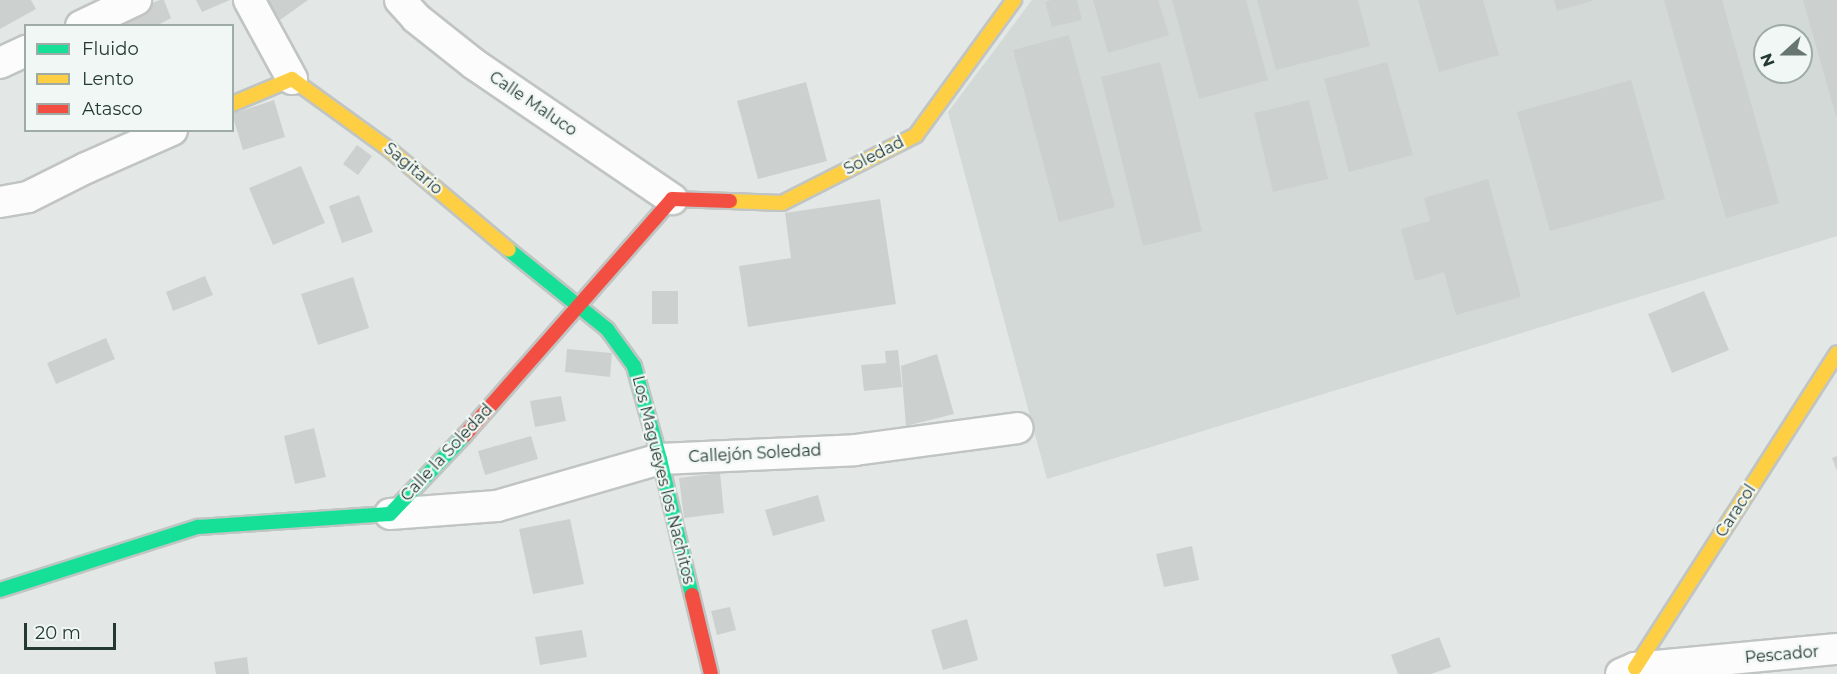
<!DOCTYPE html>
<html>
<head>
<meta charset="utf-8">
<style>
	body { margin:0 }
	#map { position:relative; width:1837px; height:674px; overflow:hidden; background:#e3e8e6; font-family:Montserrat,sans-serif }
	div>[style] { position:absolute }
	.built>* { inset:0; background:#d2d9d6 }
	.building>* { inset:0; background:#ccd1cf }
	.roads { filter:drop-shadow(2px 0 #c0c5c3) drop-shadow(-2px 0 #c0c5c3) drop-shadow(0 2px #c0c5c3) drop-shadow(0 -2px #c0c5c3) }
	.street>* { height:30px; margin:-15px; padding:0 15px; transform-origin:15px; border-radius:15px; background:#fbfcfb }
	.fast>* { height:14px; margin:-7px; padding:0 7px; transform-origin:7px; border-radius:7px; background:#16e098 }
	.slow>* { height:14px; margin:-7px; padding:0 7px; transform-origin:7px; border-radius:7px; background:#ffcf43 }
	.jam>* { height:14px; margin:-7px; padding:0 7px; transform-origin:7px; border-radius:7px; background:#f24e42 }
	span { translate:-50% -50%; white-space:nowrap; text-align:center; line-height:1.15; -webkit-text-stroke:4.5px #f1f7f4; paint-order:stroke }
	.street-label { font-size:16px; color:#243932 }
	.legend { position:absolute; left:24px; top:24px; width:210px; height:108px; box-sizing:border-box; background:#f1f7f4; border:2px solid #9faba6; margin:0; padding:8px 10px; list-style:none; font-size:18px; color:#243932 }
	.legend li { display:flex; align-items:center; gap:12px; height:30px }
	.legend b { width:30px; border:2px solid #9faba6 }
	.north { position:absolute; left:1753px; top:24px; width:60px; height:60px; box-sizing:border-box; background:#f1f7f4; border:2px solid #9faba6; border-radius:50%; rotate:249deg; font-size:16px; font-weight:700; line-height:24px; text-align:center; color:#243932 }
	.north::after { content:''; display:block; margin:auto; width:21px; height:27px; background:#677671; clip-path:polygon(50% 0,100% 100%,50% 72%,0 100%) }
	.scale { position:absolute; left:24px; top:623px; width:92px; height:27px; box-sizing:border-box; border:3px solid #243932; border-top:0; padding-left:8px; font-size:18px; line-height:21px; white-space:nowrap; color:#243932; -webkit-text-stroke:4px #f1f7f4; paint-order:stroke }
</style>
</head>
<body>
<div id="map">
	<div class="built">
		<div style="clip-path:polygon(evenodd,1032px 0,1837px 0,1837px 236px,1047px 479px,948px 112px,1032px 0,1765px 36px,1801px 36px,1801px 72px,1765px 72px,1765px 36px)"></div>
	</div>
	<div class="building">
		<div style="clip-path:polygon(0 0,31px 0,36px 9px,0 29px)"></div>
		<div style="clip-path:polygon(160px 0,164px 0,171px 18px,156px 26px,127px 26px,122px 14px)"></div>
		<div style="clip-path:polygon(196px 0,230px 0,202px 12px)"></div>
		<div style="clip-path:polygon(267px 0,308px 0,280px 20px)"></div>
		<div style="clip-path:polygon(1051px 0,1077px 0,1082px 20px,1052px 27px,1045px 2px)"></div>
		<div style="clip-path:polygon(1093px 0,1158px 0,1169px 35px,1108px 53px)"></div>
		<div style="clip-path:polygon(1172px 0,1246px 0,1268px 80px,1199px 99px)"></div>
		<div style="clip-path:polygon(1257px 0,1358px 0,1370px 46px,1276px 70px)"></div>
		<div style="clip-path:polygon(1418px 0,1483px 0,1499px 55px,1439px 72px)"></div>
		<div style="clip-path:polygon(1554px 0,1592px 0,1592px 1px,1557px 11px)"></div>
		<div style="clip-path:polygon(1664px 0,1722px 0,1779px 203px,1726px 218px)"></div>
		<div style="clip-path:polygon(1803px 0,1837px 0,1837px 116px,1836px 116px)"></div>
		<div style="clip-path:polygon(1069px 35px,1115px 207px,1059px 222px,1013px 50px)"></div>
		<div style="clip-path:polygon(1160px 62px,1202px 231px,1143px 246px,1101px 77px)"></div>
		<div style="clip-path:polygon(1387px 62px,1413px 155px,1349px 172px,1324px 79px)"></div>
		<div style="clip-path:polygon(1631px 80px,1665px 199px,1550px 231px,1517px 112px)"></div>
		<div style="clip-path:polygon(806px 82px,827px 161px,758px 179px,737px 101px)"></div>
		<div style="clip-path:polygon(274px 100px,285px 137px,243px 150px,232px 114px)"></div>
		<div style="clip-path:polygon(1309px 100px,1328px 179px,1273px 192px,1254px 113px)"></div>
		<div style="clip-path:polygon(357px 145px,372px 156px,358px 175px,343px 164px)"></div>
		<div style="clip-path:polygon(301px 166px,325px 223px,273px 245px,249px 188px)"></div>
		<div style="clip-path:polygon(1488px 179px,1521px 297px,1456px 315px,1444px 272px,1415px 281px,1401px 229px,1430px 221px,1424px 198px)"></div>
		<div style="clip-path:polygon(359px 195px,373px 232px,342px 243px,329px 206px)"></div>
		<div style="clip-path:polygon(880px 199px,896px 304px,748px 327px,739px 266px,791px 258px,785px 213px)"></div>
		<div style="clip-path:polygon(205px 276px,213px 295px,173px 311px,166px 292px)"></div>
		<div style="clip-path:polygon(353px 277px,369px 328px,318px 345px,301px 294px)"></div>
		<div style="clip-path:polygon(652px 291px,678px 291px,678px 324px,652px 324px)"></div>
		<div style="clip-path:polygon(1704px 291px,1729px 350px,1672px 373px,1648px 314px)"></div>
		<div style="clip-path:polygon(106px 338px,115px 359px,56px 384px,47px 363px)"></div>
		<div style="clip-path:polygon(567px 349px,612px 353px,610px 377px,565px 372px)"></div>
		<div style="clip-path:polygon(898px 350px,902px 387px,864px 391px,861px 365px,886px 363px,885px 351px)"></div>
		<div style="clip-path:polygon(937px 354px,954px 414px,906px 426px,901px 366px)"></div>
		<div style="clip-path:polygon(561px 396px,566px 421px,535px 427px,530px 401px)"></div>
		<div style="clip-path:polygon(314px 428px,326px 477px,295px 484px,284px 436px)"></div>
		<div style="clip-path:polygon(531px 436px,538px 459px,485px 475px,478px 451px)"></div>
		<div style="clip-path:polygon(1837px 456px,1837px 471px,1832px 458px)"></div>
		<div style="clip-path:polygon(720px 473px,724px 513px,684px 518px,679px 478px)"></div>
		<div style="clip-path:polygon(818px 495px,825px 521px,773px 536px,765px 510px)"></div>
		<div style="clip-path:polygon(570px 519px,584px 584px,533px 594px,519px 529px)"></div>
		<div style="clip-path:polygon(1192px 546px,1199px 580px,1164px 587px,1156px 554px)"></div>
		<div style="clip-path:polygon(730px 607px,736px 630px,717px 635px,711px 611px)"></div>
		<div style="clip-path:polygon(967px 619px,978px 660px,943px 670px,931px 630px)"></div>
		<div style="clip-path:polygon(582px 630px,587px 657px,540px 665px,535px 637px)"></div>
		<div style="clip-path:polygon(1439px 637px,1451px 667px,1431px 674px,1398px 674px,1391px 655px)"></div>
		<div style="clip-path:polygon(247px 657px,249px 674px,216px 674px,214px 662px)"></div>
	</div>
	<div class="roads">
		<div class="street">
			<div style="left:249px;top:0;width:90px;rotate:61.4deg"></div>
			<div style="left:400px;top:0;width:24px;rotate:48deg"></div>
			<div style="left:416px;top:18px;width:74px;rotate:38.4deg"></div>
			<div style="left:474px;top:64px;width:240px;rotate:34.3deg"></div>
			<div style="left:81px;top:26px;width:61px;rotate:-25.3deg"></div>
			<div style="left:0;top:63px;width:29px;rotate:-25deg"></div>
			<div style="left:0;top:202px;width:28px;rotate:-10deg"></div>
			<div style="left:28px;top:197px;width:65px;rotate:-26.6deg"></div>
			<div style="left:86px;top:168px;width:94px;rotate:-23.8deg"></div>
			<div style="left:390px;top:514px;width:107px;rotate:-4.3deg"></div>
			<div style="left:497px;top:506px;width:170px;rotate:-16.1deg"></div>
			<div style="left:660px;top:459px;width:195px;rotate:-2.6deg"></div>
			<div style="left:855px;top:450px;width:164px;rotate:-7.7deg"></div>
			<div style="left:1621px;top:674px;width:15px;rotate:-23deg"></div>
			<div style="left:1635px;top:668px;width:203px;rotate:-5.4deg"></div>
		</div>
		<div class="fast">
			<div style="left:509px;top:250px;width:126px;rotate:38.9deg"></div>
			<div style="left:607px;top:329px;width:46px;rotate:53.9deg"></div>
			<div style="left:634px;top:366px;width:97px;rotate:74.4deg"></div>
			<div style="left:660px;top:459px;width:140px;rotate:76.8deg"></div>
			<div style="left:0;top:590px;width:208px;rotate:-17.7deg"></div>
			<div style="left:198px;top:527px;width:192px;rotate:-3.9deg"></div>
			<div style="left:390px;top:514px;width:108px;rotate:-46.5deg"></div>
		</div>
		<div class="slow">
			<div style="left:232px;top:104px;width:65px;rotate:-22.6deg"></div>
			<div style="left:292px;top:79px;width:121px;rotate:35.9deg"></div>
			<div style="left:390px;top:150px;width:155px;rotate:40deg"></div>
			<div style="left:730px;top:201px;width:52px;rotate:2.2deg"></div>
			<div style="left:782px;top:203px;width:150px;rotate:-26.9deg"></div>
			<div style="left:916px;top:135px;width:167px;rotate:-54deg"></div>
			<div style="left:1635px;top:668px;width:374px;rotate:-57.3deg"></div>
		</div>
		<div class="jam">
			<div style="left:464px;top:436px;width:315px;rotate:-48.7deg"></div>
			<div style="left:672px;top:199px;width:58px;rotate:2deg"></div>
			<div style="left:692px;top:595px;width:81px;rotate:76.5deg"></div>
		</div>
	</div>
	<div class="street-label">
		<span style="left:533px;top:104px;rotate:34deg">Calle Maluco</span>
		<span style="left:874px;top:156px;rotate:-27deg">Soledad</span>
		<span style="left:413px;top:169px;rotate:40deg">Sagitario</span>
		<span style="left:447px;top:453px;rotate:-47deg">Calle la Soledad</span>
		<span style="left:755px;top:454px;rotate:-3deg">Callejón Soledad</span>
		<span style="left:663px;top:480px;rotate:76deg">Los Magueyes los Nachitos</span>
		<span style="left:1736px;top:511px;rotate:-57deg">Caracol</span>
		<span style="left:1782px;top:655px;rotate:-5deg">Pescador</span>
	</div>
	<ul class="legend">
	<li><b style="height:8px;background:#16e098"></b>Fluido</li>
	<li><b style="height:8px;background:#ffcf43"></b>Lento</li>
	<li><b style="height:8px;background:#f24e42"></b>Atasco</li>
	</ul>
	<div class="north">N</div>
	<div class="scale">20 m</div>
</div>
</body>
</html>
